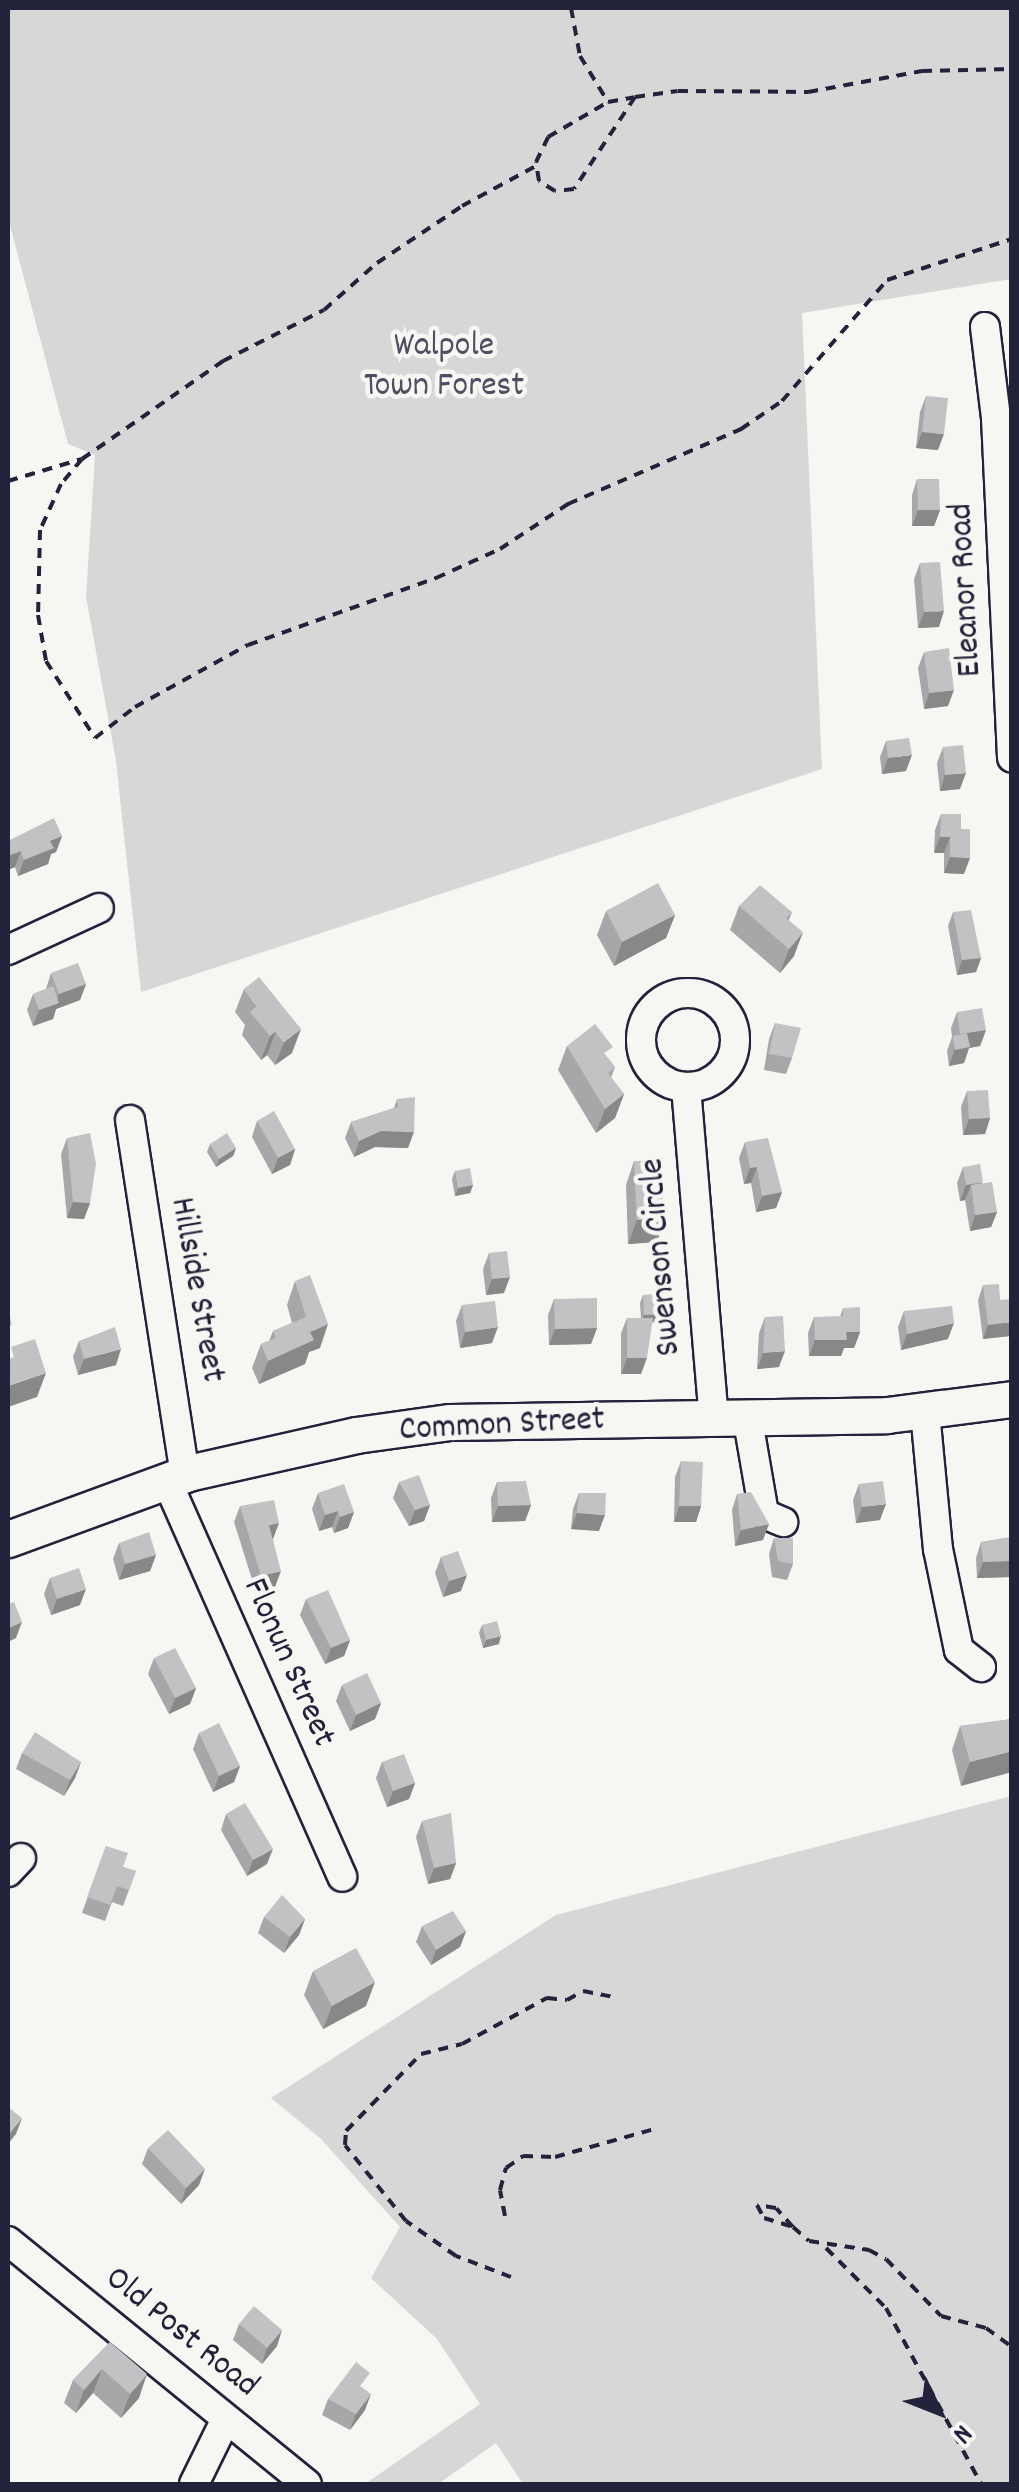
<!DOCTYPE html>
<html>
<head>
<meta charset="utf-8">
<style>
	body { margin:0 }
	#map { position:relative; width:1019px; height:2492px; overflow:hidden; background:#f6f6f2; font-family:Dekko,sans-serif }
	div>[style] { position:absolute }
	.green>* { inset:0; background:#d7d7d7 }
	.path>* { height:4px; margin-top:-2px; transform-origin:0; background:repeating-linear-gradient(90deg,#22223b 0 10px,transparent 0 18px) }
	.roads { filter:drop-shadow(2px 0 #22223b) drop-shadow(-2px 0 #22223b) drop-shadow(0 2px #22223b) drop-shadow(0 -2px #22223b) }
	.minor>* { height:28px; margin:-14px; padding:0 14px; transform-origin:14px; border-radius:14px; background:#f6f6f2 }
	.minor>.ring { margin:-14px; padding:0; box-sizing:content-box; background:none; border:28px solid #f6f6f2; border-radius:50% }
	.major>* { height:35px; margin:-17.5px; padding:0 17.5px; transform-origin:17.5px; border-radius:17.5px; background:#f6f6f2 }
	.wall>* { inset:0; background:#a7a7a9 }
	.shaded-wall>* { inset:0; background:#888889 }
	.building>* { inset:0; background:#c2c2c4 }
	span { translate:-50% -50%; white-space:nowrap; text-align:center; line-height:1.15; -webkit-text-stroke:9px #f6f6f2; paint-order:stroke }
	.park-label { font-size:35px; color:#4f4f62 }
	.street-label { font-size:35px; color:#22223b }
	.frame { position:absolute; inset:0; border:10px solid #22223b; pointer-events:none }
	.north { position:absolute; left:889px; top:2362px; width:100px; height:100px; -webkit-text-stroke:8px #f6f6f2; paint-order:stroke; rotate:133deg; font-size:28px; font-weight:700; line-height:40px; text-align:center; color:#22223b }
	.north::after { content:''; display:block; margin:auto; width:35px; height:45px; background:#22223b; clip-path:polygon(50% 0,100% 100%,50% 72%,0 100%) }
</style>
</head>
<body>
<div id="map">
	<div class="green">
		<div style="clip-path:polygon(8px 8px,1011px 8px,1011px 279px,802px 313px,822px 769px,141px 992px,116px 761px,86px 597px,95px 455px,68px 444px,8px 218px)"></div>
		<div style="clip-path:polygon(1011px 1796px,1011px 2484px,523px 2484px,496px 2443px,438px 2484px,365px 2484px,480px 2404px,437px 2339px,371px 2278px,400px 2227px,321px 2139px,271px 2098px,556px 1915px)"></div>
	</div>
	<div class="path">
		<div style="left:571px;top:8px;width:49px;rotate:79.4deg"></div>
		<div style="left:580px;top:56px;width:54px;rotate:58.7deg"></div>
		<div style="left:635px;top:97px;width:110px;rotate:123.5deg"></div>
		<div style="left:574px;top:189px;width:19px;rotate:174deg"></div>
		<div style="left:555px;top:191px;width:19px;rotate:-148deg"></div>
		<div style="left:539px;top:181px;width:19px;rotate:-99deg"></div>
		<div style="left:536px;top:162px;width:28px;rotate:-64deg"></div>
		<div style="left:548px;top:137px;width:69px;rotate:-30.3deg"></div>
		<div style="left:608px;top:102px;width:27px;rotate:-10deg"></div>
		<div style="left:635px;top:97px;width:43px;rotate:-7.9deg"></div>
		<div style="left:678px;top:91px;width:130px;rotate:0.4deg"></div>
		<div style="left:808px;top:92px;width:116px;rotate:-10.4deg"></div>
		<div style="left:922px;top:71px;width:90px;rotate:-1.3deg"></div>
		<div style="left:82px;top:459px;width:33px;rotate:130deg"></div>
		<div style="left:61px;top:484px;width:51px;rotate:114.5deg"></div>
		<div style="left:40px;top:530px;width:85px;rotate:91.3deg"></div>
		<div style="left:38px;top:615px;width:47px;rotate:80.1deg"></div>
		<div style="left:46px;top:661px;width:91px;rotate:57.5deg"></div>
		<div style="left:95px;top:738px;width:51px;rotate:-37.8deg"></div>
		<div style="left:135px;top:707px;width:129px;rotate:-28.8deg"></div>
		<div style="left:248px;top:645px;width:200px;rotate:-19.6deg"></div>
		<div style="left:436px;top:578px;width:70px;rotate:-24.4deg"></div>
		<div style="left:500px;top:549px;width:82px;rotate:-33.5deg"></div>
		<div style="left:568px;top:504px;width:189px;rotate:-23.4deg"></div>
		<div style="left:741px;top:429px;width:50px;rotate:-34.3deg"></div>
		<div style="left:782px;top:401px;width:160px;rotate:-49deg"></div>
		<div style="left:887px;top:280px;width:132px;rotate:-18.2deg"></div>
		<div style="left:8px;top:481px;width:77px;rotate:-16.6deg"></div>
		<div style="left:82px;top:459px;width:172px;rotate:-34.8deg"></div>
		<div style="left:223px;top:361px;width:113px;rotate:-26.8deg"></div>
		<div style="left:324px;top:310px;width:71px;rotate:-41.6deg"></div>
		<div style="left:377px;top:263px;width:102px;rotate:-33.8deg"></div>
		<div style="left:462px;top:206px;width:84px;rotate:-28.4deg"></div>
		<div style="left:505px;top:2216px;width:26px;rotate:-101deg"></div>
		<div style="left:500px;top:2190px;width:23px;rotate:-75deg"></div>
		<div style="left:506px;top:2168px;width:21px;rotate:-35deg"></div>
		<div style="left:523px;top:2156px;width:32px;rotate:2deg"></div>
		<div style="left:555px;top:2157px;width:100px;rotate:-15.7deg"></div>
		<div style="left:793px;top:2227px;width:25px;rotate:-132deg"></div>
		<div style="left:776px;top:2208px;width:19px;rotate:-171deg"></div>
		<div style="left:757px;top:2205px;width:15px;rotate:62deg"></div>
		<div style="left:764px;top:2218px;width:30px;rotate:17deg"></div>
		<div style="left:793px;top:2227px;width:21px;rotate:41deg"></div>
		<div style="left:809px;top:2241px;width:61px;rotate:8.5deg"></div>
		<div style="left:869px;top:2250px;width:19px;rotate:28deg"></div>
		<div style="left:886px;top:2259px;width:79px;rotate:46deg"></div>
		<div style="left:941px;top:2316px;width:47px;rotate:14.9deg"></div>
		<div style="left:986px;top:2328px;width:32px;rotate:36deg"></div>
		<div style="left:826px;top:2248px;width:85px;rotate:45deg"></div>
		<div style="left:886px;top:2308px;width:200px;rotate:61.6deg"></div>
		<div style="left:511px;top:2277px;width:59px;rotate:-159.1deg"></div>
		<div style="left:456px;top:2256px;width:61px;rotate:-145deg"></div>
		<div style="left:406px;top:2221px;width:97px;rotate:-128.8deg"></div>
		<div style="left:345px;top:2145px;width:14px;rotate:-86deg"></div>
		<div style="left:346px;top:2131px;width:107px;rotate:-45.8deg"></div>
		<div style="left:421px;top:2054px;width:42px;rotate:-13.7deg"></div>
		<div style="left:462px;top:2044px;width:97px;rotate:-28.4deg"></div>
		<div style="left:547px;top:1998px;width:20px;rotate:6deg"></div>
		<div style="left:567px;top:2000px;width:18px;rotate:-29deg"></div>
		<div style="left:583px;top:1991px;width:32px;rotate:11deg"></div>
	</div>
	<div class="roads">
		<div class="minor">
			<div style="left:985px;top:327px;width:92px;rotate:83.1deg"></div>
			<div style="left:996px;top:418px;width:340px;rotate:87.3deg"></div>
			<div style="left:8px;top:950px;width:100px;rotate:-24.8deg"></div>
			<div class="ring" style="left:641px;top:993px;width:66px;height:66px"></div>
			<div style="left:686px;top:1087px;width:335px;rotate:85.2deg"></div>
			<div style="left:130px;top:1120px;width:358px;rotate:81.2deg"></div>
			<div style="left:925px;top:1412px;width:138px;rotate:84.6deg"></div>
			<div style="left:938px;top:1549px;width:103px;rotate:78.3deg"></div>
			<div style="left:959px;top:1650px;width:28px;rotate:38deg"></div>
			<div style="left:748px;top:1421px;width:94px;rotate:80.2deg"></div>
			<div style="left:764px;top:1514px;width:21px;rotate:23deg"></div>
			<div style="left:166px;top:1479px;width:435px;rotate:66.1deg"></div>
			<div style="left:8px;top:1872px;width:19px;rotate:-47deg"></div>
			<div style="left:8px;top:2241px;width:385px;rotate:39.1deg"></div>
			<div style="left:194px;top:2484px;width:72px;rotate:-63.8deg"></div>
		</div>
		<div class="major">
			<div style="left:8px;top:1539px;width:192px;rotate:-20.1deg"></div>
			<div style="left:188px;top:1473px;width:172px;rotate:-12.7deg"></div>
			<div style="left:356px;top:1435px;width:95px;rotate:-7.9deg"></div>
			<div style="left:450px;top:1422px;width:437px;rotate:-0.9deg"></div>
			<div style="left:887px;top:1415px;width:126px;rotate:-7.3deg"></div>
		</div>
	</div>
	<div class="wall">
		<div style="clip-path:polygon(926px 396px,938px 450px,916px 448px,920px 412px)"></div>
		<div style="clip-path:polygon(917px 479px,940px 510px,934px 526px,912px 526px,912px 495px)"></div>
		<div style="clip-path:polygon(920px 563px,939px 627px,918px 628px,914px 579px)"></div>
		<div style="clip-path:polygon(924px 652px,948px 706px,924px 709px,918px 668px)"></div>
		<div style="clip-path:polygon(886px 741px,906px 771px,882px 774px,880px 757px)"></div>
		<div style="clip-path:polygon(943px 747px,960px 789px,940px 791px,937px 763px)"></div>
		<div style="clip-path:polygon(941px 814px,961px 829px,964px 874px,944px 873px,944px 853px,934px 853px,935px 830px)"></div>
		<div style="clip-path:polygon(62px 836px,56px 852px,51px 854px,48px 864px,18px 876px,15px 867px,8px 870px,8px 841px)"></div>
		<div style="clip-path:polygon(739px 906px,792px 912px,789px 920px,794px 956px,780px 973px,730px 930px)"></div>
		<div style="clip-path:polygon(606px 911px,675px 915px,666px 938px,614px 966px,597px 935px)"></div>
		<div style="clip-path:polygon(953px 912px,981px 958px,976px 972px,957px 975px,948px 926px)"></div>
		<div style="clip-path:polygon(51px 973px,86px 984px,80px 1000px,56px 1009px,53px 1019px,33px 1026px,27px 1010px,33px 994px,46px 989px)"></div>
		<div style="clip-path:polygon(244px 989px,292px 1053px,275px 1065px,267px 1055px,261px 1060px,242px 1035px,245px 1025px,235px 1012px)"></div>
		<div style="clip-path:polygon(957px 1012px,986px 1030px,980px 1046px,969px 1048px,964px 1063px,949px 1066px,947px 1051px,952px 1037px,951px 1028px)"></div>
		<div style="clip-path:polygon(775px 1023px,792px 1058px,786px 1074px,764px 1070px,769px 1039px)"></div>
		<div style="clip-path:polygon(567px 1046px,608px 1058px,615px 1067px,611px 1078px,624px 1094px,615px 1118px,596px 1133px,558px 1070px)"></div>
		<div style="clip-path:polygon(967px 1091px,990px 1118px,985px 1134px,963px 1135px,961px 1107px)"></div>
		<div style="clip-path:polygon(397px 1099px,408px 1148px,375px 1147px,354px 1157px,345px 1138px,351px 1122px,394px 1108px)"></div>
		<div style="clip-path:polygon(257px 1121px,295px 1149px,290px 1165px,272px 1174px,252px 1137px)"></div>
		<div style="clip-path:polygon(67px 1138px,90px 1203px,84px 1219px,67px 1218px,61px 1154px)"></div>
		<div style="clip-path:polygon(745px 1142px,782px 1192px,776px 1208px,756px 1212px,751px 1183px,744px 1184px,739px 1158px)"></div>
		<div style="clip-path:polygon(210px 1144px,236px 1148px,233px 1156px,216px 1167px,207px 1152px)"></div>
		<div style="clip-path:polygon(634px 1161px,665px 1218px,657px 1242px,628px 1244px,626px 1185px)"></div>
		<div style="clip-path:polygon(963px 1167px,982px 1183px,997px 1212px,991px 1227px,970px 1231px,965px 1200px,960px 1201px,957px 1183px)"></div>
		<div style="clip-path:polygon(455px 1171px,473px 1185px,470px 1193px,455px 1196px,452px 1179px)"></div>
		<div style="clip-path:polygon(489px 1253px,504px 1293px,486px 1295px,483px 1269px)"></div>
		<div style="clip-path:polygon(295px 1281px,320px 1348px,309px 1352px,305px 1364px,259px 1384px,252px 1368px,261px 1344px,269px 1341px,273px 1331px,292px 1323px,287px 1305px)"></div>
		<div style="clip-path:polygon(983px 1285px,1000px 1300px,1010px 1336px,983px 1339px,978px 1300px)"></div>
		<div style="clip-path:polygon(643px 1295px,664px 1314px,661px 1322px,652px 1322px,641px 1374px,621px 1374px,621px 1333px,627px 1318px,641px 1318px,640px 1303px)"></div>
		<div style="clip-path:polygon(554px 1299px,597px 1328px,591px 1344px,549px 1345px,548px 1315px)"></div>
		<div style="clip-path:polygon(462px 1305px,492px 1343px,460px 1348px,456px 1321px)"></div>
		<div style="clip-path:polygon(843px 1308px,860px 1332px,854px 1348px,844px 1348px,841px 1356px,809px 1356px,808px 1333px,814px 1317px,840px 1317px)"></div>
		<div style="clip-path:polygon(904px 1311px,948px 1339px,901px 1350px,898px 1327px)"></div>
		<div style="clip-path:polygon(765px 1317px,779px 1367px,757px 1369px,759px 1333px)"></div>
		<div style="clip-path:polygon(79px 1341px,116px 1365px,78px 1375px,73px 1357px)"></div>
		<div style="clip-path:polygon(681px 1461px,701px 1506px,696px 1522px,674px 1522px,675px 1477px)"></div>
		<div style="clip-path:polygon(399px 1482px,430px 1505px,424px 1521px,409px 1526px,393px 1498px)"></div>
		<div style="clip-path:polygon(497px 1482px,531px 1505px,525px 1521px,492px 1522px,491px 1498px)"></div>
		<div style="clip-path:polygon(859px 1484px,880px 1520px,856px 1523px,853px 1500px)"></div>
		<div style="clip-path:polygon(318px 1493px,354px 1512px,348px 1528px,334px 1533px,332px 1527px,319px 1531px,312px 1509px)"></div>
		<div style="clip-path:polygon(579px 1493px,599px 1531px,571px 1529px,573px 1509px)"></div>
		<div style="clip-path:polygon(737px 1494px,763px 1540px,735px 1546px,732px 1510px)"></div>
		<div style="clip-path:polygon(240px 1506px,273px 1539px,275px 1587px,256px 1592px,234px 1522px)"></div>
		<div style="clip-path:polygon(1012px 1537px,1012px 1577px,977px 1578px,976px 1558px,981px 1542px)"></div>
		<div style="clip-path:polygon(774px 1538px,793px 1564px,787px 1580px,772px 1577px,769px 1554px)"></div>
		<div style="clip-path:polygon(119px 1543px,156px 1555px,150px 1571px,119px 1580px,113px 1559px)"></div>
		<div style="clip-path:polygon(441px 1557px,461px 1591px,443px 1597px,435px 1573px)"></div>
		<div style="clip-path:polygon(50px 1578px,80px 1605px,51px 1615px,44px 1594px)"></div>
		<div style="clip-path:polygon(306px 1599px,350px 1640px,344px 1656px,325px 1664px,300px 1615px)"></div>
		<div style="clip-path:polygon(482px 1625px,499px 1644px,483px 1648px,479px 1633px)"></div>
		<div style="clip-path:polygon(154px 1658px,196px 1688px,190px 1704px,169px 1714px,148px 1674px)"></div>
		<div style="clip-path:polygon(342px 1685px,381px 1703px,375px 1719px,350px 1731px,336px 1701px)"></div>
		<div style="clip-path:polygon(1012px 1719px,961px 1786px,952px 1750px,960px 1726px)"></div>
		<div style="clip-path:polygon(199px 1733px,240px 1766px,234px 1782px,213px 1792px,193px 1749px)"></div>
		<div style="clip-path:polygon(22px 1753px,81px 1762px,75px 1778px,64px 1796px,16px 1769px)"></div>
		<div style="clip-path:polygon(382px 1762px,415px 1783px,409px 1799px,387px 1807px,376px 1778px)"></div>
		<div style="clip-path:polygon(226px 1814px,267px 1864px,247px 1876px,221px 1830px)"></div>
		<div style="clip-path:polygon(422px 1821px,456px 1863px,450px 1879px,428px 1884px,416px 1837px)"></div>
		<div style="clip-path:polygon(106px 1846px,123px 1867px,136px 1871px,123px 1906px,112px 1902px,105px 1921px,82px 1913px)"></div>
		<div style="clip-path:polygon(264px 1917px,305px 1919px,299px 1935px,284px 1953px,258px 1933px)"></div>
		<div style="clip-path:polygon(422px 1926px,466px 1931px,460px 1947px,431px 1965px,416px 1942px)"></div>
		<div style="clip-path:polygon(313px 1971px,366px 2006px,323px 2029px,304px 1995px)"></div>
		<div style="clip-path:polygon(148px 2148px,199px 2185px,181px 2204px,142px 2164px)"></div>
		<div style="clip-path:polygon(239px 2324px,277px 2346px,262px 2364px,233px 2340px)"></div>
		<div style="clip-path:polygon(110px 2342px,139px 2398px,121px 2418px,93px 2393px,76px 2413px,64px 2403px,73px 2380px)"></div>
		<div style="clip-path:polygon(364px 2389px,365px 2410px,350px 2430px,322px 2415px,328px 2399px)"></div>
	</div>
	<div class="shaded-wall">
		<div style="clip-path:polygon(922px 432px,944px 434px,938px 450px,916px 448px)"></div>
		<div style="clip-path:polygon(918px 510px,940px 510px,934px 526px,912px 526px)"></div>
		<div style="clip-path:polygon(944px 611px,939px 627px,918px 628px,924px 612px)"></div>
		<div style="clip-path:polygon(954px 690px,948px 706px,924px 709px,929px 693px)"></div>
		<div style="clip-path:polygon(912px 755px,906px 771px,882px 774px,888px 758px)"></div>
		<div style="clip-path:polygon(966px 773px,960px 789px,940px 791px,945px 775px)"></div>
		<div style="clip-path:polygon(62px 836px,56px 852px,51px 854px,48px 864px,18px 876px,24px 860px,50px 841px)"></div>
		<div style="clip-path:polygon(940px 837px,950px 837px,944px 853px,934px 853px)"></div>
		<div style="clip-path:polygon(21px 851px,15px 867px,8px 870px,8px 863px,10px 855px)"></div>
		<div style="clip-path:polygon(950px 857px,970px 858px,964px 874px,944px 873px)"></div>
		<div style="clip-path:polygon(675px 915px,666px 938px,614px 966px,622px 942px)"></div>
		<div style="clip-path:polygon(803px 932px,794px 956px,780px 973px,789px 949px)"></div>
		<div style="clip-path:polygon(981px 958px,976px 972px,957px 975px,962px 960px)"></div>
		<div style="clip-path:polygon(86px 984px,80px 1000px,56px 1009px,53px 1019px,33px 1026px,39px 1010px,56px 1004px,59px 994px)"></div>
		<div style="clip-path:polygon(301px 1029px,292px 1053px,275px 1065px,284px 1042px)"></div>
		<div style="clip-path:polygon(986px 1030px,980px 1046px,969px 1048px,964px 1063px,949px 1066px,960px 1034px)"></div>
		<div style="clip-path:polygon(276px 1031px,267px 1055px,261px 1060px,270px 1036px)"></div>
		<div style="clip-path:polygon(624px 1094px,615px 1118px,596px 1133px,605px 1109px)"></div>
		<div style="clip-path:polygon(990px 1118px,985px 1134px,963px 1135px,969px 1119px)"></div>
		<div style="clip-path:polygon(381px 1131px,414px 1132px,408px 1148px,375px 1147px,354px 1157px,359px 1141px)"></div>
		<div style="clip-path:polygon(236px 1148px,233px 1156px,216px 1167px,219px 1159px)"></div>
		<div style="clip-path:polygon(295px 1149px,290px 1165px,272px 1174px,278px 1158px)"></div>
		<div style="clip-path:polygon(757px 1167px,751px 1183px,744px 1184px,750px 1168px)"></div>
		<div style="clip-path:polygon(983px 1182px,971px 1185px,965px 1200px,960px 1201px,966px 1185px)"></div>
		<div style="clip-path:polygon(473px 1185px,470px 1193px,455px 1196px,458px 1188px)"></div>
		<div style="clip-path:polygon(782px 1192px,776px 1208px,756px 1212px,762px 1196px)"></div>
		<div style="clip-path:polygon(73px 1202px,90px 1203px,84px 1219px,67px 1218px)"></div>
		<div style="clip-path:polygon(997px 1212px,991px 1227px,970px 1231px,975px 1215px)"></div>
		<div style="clip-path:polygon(665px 1218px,657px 1242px,628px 1244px,637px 1220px)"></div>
		<div style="clip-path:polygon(510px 1277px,504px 1293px,486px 1295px,492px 1279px)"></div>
		<div style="clip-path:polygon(664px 1314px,661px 1322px,641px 1323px,644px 1315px)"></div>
		<div style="clip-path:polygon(1012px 1322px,1010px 1336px,983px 1339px,988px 1325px)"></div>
		<div style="clip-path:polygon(954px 1323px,948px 1339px,901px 1350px,907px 1334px)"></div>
		<div style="clip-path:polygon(328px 1324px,320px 1348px,309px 1352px,305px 1364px,259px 1384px,268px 1361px,310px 1332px)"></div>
		<div style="clip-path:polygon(498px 1327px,492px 1343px,460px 1348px,465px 1332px)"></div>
		<div style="clip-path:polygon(597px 1328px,591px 1344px,549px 1345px,555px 1329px)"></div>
		<div style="clip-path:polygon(846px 1332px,860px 1332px,854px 1348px,844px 1348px,841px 1356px,809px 1356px,815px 1340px)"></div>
		<div style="clip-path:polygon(121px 1349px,116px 1365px,78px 1375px,84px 1359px)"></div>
		<div style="clip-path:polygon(785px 1351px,779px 1367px,757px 1369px,763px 1353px)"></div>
		<div style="clip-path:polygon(627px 1358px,647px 1358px,641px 1374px,621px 1374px)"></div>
		<div style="clip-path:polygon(46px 1373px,37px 1397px,8px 1407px,8px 1386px)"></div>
		<div style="clip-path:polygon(886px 1504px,880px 1520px,856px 1523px,862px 1507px)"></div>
		<div style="clip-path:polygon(430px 1505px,424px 1521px,409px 1526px,415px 1510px)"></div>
		<div style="clip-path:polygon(531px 1505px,525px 1521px,492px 1522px,498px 1506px)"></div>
		<div style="clip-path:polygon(679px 1506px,701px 1506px,696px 1522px,674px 1522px)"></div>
		<div style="clip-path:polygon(338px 1511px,332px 1527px,319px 1531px,325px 1515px)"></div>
		<div style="clip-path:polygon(354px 1512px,348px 1528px,334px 1533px,340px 1517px)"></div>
		<div style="clip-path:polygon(577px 1513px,605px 1515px,599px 1531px,571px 1529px)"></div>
		<div style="clip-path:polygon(279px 1523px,273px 1539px,263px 1541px,269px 1525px)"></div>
		<div style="clip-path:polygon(769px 1524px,763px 1540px,735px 1546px,741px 1530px)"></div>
		<div style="clip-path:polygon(156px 1555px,150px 1571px,119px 1580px,125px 1564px)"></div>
		<div style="clip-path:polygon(1012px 1561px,1012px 1577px,977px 1578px,983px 1562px)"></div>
		<div style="clip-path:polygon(281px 1571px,275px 1587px,256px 1592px,261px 1576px)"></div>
		<div style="clip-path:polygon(467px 1575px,461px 1591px,443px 1597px,449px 1581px)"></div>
		<div style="clip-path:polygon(86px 1589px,80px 1605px,51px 1615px,57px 1599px)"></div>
		<div style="clip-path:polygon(22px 1622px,16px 1638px,8px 1642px,8px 1628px)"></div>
		<div style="clip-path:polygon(501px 1636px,499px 1644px,483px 1648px,486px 1640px)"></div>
		<div style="clip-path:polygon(350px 1640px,344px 1656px,325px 1664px,331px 1648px)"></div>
		<div style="clip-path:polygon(196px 1688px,190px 1704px,169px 1714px,175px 1698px)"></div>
		<div style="clip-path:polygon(381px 1703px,375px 1719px,350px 1731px,356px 1715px)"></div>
		<div style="clip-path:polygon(1012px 1751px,1012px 1772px,961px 1786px,970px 1762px)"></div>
		<div style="clip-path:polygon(81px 1762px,75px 1778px,64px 1796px,70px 1780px)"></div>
		<div style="clip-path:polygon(240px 1766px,234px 1782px,213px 1792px,219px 1776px)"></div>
		<div style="clip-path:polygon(415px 1783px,409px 1799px,387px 1807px,393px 1791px)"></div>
		<div style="clip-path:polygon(273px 1849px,267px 1864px,247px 1876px,253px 1860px)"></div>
		<div style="clip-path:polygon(456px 1863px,450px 1879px,428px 1884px,434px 1868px)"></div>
		<div style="clip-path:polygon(305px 1919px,299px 1935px,284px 1953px,290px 1937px)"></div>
		<div style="clip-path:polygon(466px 1931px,460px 1947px,431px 1965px,436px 1950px)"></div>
		<div style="clip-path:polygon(375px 1982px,366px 2006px,323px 2029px,332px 2006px)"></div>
		<div style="clip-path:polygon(22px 2118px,16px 2134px,8px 2144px,8px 2135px)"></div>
		<div style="clip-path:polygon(205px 2169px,199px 2185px,181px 2204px,186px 2188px)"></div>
		<div style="clip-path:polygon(282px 2330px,277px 2346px,262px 2364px,267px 2348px)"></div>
		<div style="clip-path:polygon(102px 2369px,93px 2393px,76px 2413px,84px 2390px)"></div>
		<div style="clip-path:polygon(147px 2374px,139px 2398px,121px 2418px,130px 2394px)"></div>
		<div style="clip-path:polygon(371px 2394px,365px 2410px,350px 2430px,356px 2414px)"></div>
	</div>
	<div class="building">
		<div style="clip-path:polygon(926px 396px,948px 398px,944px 434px,922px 432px)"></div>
		<div style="clip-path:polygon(917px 479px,939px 479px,940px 510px,918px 510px)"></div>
		<div style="clip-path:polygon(940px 562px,944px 611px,924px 612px,920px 563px)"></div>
		<div style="clip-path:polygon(949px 648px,954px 690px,929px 693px,924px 652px)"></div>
		<div style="clip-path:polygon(909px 738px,912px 755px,888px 758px,886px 741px)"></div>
		<div style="clip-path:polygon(963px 745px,966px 773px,945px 775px,943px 747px)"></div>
		<div style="clip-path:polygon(941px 814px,961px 814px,961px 829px,970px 829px,970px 858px,950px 857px,950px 837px,940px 837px)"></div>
		<div style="clip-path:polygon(54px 818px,62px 836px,50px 841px,54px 848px,24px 860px,21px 851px,10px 855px,8px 848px,8px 841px)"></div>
		<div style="clip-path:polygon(658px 883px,675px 915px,622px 942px,606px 911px)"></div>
		<div style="clip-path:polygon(760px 885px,792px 912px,786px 918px,803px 932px,789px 949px,739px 906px)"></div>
		<div style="clip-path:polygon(971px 910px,981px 958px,962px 960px,953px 912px)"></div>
		<div style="clip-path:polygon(78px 963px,86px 984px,59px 994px,51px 973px)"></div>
		<div style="clip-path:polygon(259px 977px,301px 1029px,284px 1042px,276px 1031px,270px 1036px,250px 1012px,257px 1006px,244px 989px)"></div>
		<div style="clip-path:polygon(53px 986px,59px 1003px,39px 1010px,33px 994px)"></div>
		<div style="clip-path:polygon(982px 1008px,986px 1030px,960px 1034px,957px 1012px)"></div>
		<div style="clip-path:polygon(775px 1023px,801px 1028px,792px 1058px,769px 1054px)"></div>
		<div style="clip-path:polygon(595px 1024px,613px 1047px,604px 1053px,615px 1067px,608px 1073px,624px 1094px,605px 1109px,567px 1046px)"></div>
		<div style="clip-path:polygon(967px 1033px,970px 1047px,955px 1050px,953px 1036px)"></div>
		<div style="clip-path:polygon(988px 1090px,990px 1118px,969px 1119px,967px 1091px)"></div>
		<div style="clip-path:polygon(415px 1097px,414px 1132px,381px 1131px,359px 1141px,351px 1122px,398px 1107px,397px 1099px)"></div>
		<div style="clip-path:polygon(274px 1111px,295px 1149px,278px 1158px,257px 1121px)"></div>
		<div style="clip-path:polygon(90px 1133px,96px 1164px,90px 1203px,73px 1202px,67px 1138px)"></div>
		<div style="clip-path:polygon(227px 1133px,236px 1148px,219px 1159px,210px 1144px)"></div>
		<div style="clip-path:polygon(768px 1138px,782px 1192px,762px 1196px,757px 1167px,750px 1168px,745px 1142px)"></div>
		<div style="clip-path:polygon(658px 1160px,665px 1218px,637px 1220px,634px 1161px)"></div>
		<div style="clip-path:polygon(980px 1164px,983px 1182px,966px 1185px,963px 1167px)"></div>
		<div style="clip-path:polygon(470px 1168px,473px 1185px,458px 1188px,455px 1171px)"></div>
		<div style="clip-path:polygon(992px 1182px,997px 1212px,975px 1215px,971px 1185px)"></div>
		<div style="clip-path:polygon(507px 1251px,510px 1277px,492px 1279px,489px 1253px)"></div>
		<div style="clip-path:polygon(310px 1275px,328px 1324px,310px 1332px,314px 1340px,268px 1361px,261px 1344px,276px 1338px,273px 1331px,306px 1317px,295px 1281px)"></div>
		<div style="clip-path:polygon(999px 1284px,1000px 1300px,1012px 1299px,1012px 1322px,988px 1325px,983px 1285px)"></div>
		<div style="clip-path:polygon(662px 1293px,664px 1314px,644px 1315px,643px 1295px)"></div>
		<div style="clip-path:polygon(597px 1298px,597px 1328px,555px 1329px,554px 1299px)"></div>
		<div style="clip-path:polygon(495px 1301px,498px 1327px,465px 1332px,462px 1305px)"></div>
		<div style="clip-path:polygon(952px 1306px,954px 1323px,907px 1334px,904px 1311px)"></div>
		<div style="clip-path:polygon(860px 1307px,860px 1332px,846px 1332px,847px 1340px,815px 1340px,814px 1317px,843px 1316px,843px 1308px)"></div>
		<div style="clip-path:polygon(8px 1308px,12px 1325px,8px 1326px)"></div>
		<div style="clip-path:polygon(783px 1316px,785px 1351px,763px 1353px,765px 1317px)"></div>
		<div style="clip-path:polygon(627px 1318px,653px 1318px,647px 1358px,627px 1358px)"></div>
		<div style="clip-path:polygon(115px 1327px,121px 1349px,84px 1359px,79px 1341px)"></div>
		<div style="clip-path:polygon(35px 1339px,46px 1373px,8px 1386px,8px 1359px,14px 1357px,11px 1347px)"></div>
		<div style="clip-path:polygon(681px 1461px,703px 1462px,701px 1506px,679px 1506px)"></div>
		<div style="clip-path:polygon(419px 1475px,430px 1505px,415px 1510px,399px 1482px)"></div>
		<div style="clip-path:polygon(526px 1481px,531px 1505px,498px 1506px,497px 1482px)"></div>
		<div style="clip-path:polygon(883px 1481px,886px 1504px,862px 1507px,859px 1484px)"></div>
		<div style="clip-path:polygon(344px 1484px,354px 1512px,340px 1517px,338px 1511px,325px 1515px,318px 1493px)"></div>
		<div style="clip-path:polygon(751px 1492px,769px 1524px,741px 1530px,737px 1494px)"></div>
		<div style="clip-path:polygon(579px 1493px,606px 1493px,605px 1515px,577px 1513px)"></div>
		<div style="clip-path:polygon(274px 1500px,279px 1523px,269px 1525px,281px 1571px,261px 1576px,240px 1506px)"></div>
		<div style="clip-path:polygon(149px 1532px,156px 1555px,125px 1564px,119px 1543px)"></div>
		<div style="clip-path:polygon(1012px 1537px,1012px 1561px,983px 1562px,981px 1542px)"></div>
		<div style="clip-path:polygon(774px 1538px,793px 1538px,793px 1564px,778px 1561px)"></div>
		<div style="clip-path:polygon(458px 1551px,467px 1575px,449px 1581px,441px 1557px)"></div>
		<div style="clip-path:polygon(79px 1568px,86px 1589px,57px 1599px,50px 1578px)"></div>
		<div style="clip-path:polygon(328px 1590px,350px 1640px,331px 1648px,306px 1599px)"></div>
		<div style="clip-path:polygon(14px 1602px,22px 1622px,8px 1628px,8px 1604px)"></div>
		<div style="clip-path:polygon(497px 1621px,501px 1636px,486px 1640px,482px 1625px)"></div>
		<div style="clip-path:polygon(175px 1648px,196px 1688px,175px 1698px,154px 1658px)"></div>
		<div style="clip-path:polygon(367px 1673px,381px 1703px,356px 1715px,342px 1685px)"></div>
		<div style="clip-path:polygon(1012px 1719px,1012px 1751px,970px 1762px,960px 1726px)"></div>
		<div style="clip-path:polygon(219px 1723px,240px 1766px,219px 1776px,199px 1733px)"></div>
		<div style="clip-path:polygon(35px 1732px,81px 1762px,70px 1780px,22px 1753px)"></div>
		<div style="clip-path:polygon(404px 1754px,415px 1783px,393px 1791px,382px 1762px)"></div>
		<div style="clip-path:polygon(245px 1803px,273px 1849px,253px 1860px,226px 1814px)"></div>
		<div style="clip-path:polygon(451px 1813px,456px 1863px,434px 1868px,422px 1821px)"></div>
		<div style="clip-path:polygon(106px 1846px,128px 1853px,123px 1867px,136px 1871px,129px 1890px,117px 1886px,110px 1905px,87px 1897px)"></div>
		<div style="clip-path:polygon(282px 1895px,305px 1919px,290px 1937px,264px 1917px)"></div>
		<div style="clip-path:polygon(453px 1911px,466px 1931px,436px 1950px,422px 1926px)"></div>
		<div style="clip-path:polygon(356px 1948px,375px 1982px,332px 2006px,313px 1971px)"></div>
		<div style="clip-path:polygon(8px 2107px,22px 2118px,8px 2135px)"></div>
		<div style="clip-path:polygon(168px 2130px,205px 2169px,186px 2188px,148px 2148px)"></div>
		<div style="clip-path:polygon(254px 2306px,282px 2330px,267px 2348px,239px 2324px)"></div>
		<div style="clip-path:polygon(110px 2342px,147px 2374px,130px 2394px,102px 2369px,84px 2390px,73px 2380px)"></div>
		<div style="clip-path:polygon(356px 2362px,370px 2373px,360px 2386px,371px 2394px,356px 2414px,328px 2399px)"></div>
	</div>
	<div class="park-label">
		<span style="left:444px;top:367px">Walpole<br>Town Forest</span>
	</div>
	<div class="street-label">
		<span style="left:967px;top:590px;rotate:-93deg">Eleanor Road</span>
		<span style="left:662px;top:1257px;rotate:-95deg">Swenson Circle</span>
		<span style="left:196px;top:1290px;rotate:80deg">Hillside Street</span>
		<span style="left:502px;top:1426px;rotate:-3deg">Common Street</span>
		<span style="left:288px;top:1663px;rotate:66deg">Flonun Street</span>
		<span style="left:181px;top:2333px;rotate:39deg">Old Post Road</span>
	</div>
	<div class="frame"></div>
	<div class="north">N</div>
</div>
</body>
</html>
